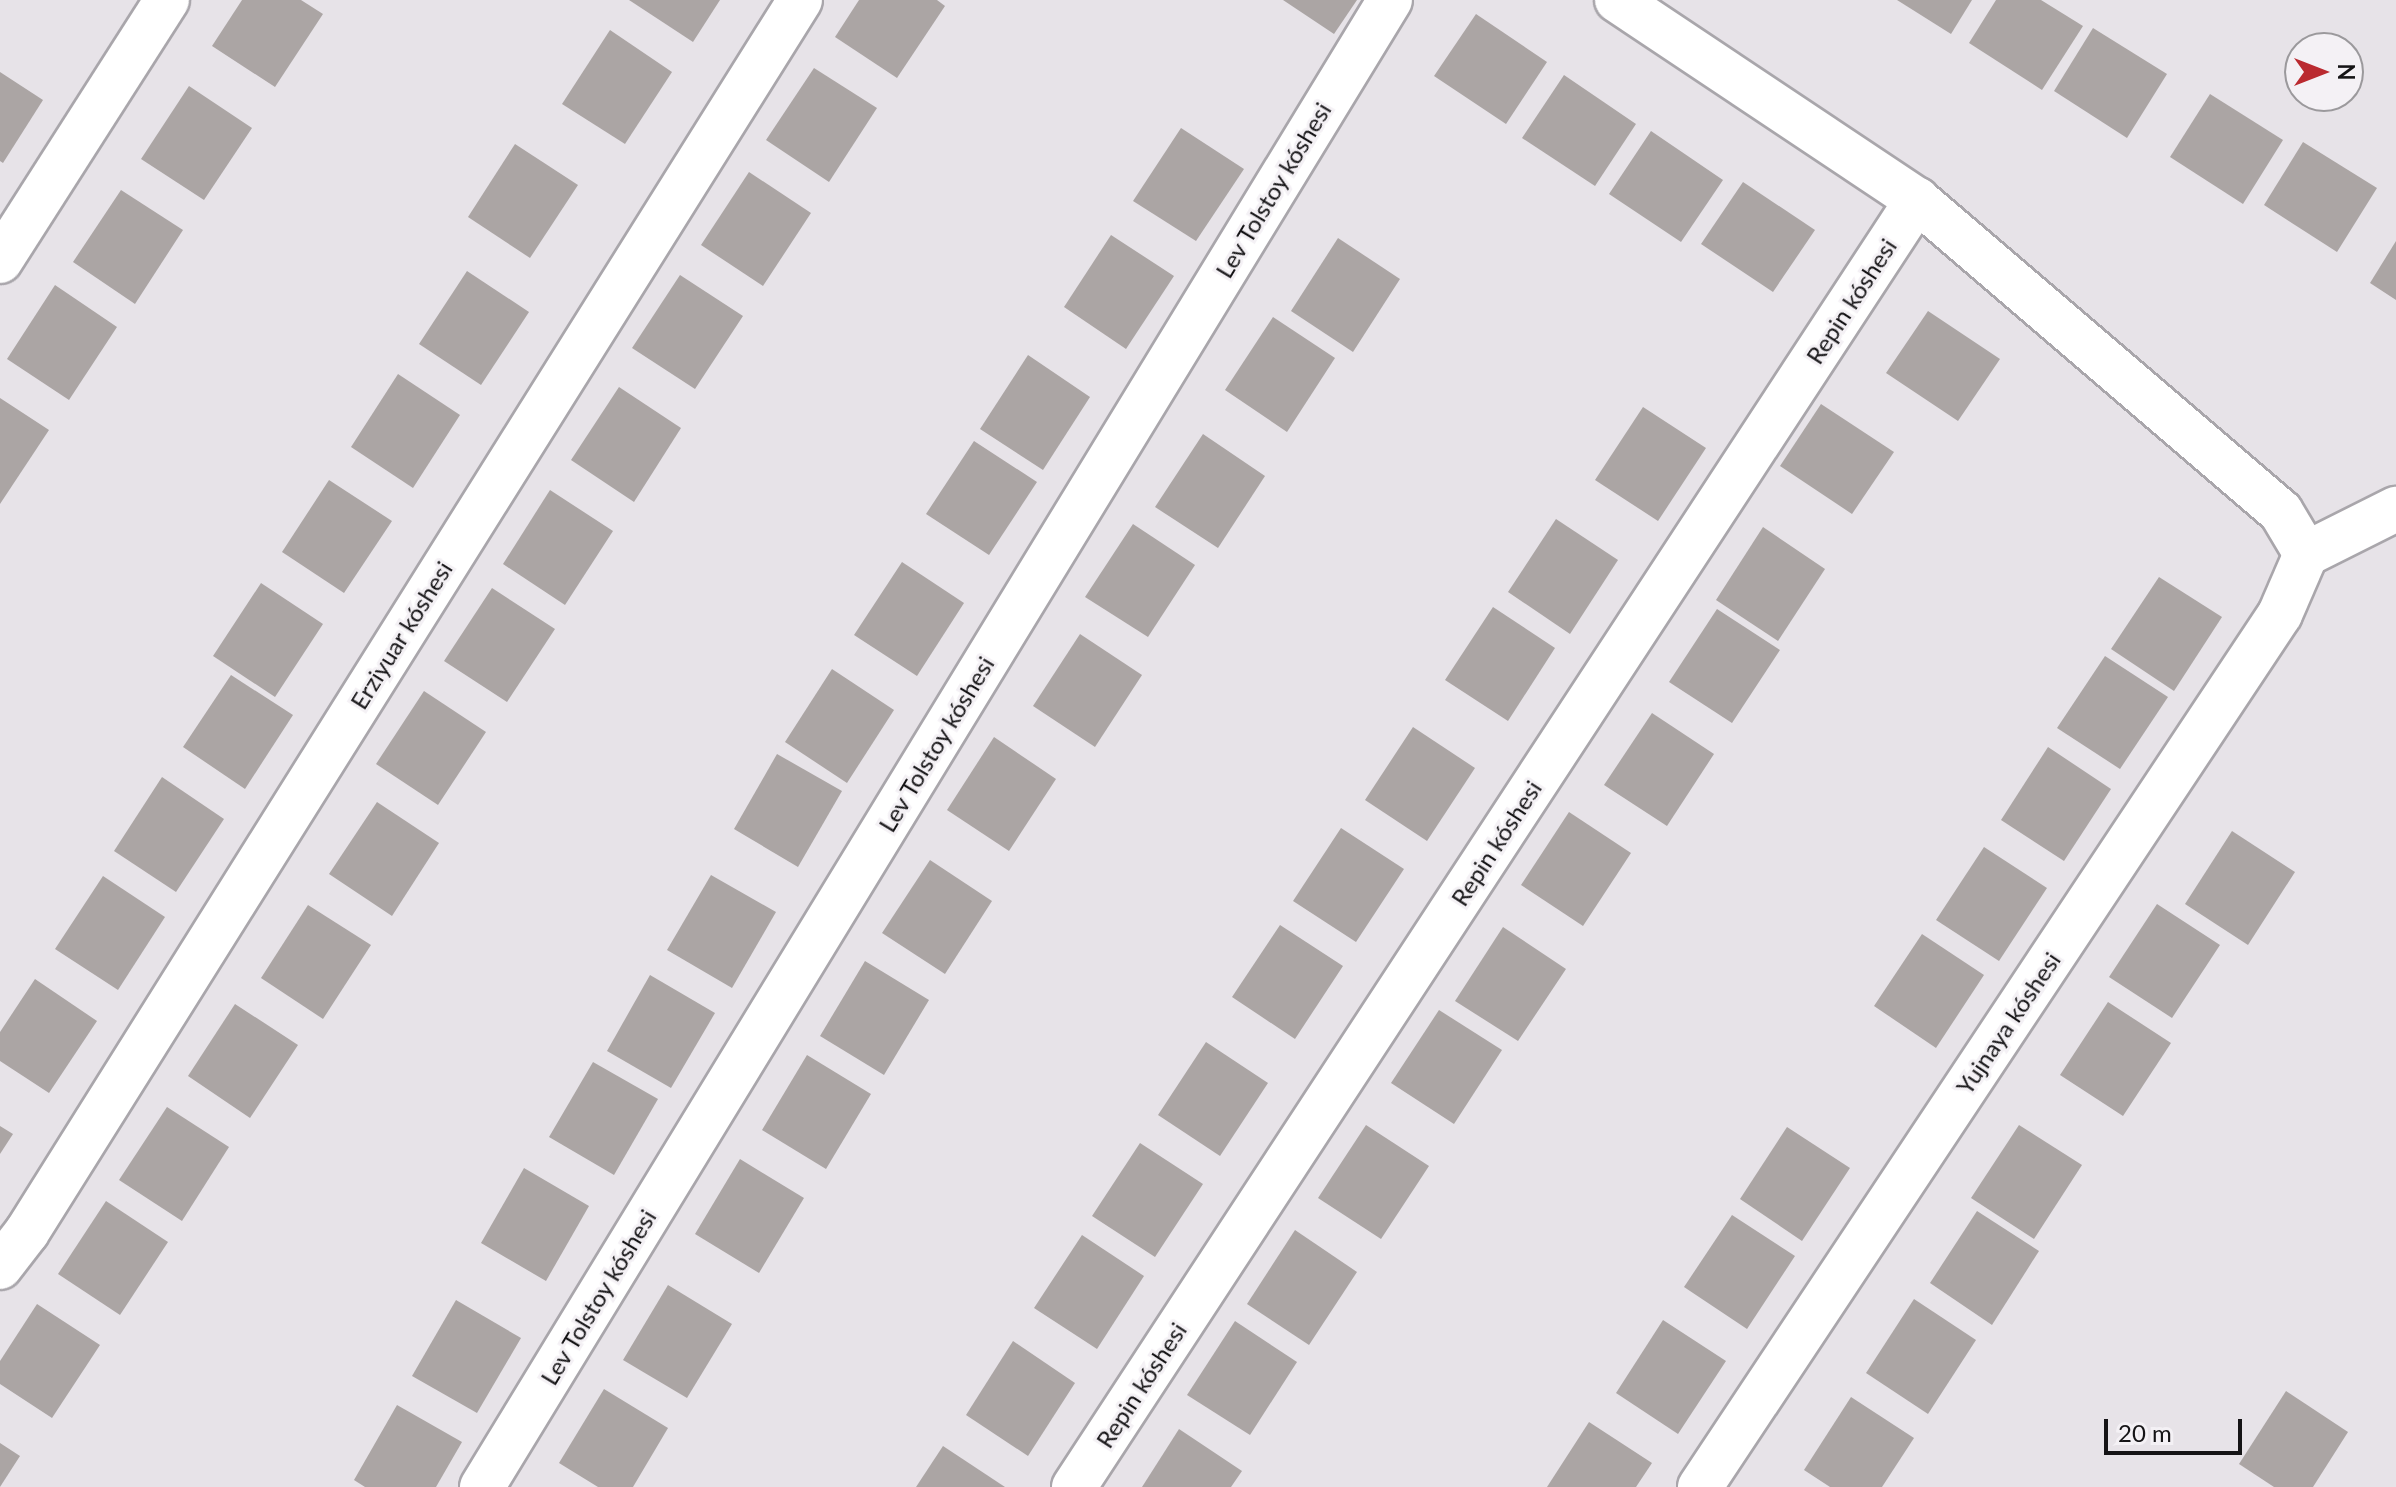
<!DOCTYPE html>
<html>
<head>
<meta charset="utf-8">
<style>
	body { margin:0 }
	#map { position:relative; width:2396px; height:1487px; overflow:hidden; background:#e7e3e8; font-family:Lato,sans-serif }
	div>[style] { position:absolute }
	.building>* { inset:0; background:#aba5a4 }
	.roads { filter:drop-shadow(2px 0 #a9a6ab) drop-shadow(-2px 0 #a9a6ab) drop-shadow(0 2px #a9a6ab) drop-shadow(0 -2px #a9a6ab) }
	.minor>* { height:44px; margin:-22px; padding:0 22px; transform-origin:22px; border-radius:22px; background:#fff }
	span { translate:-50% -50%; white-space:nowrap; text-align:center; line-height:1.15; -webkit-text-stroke:6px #f4f1f5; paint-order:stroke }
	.street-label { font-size:24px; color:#151416 }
	.north { position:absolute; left:2284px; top:32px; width:80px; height:80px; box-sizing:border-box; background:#f4f1f5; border:2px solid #9b999c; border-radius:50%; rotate:90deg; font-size:22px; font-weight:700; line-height:32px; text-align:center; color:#151416 }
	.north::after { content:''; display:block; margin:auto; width:28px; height:36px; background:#ba2a30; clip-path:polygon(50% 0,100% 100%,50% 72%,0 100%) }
	.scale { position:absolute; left:2104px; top:1419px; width:138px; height:36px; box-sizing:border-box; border:4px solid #151416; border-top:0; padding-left:10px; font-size:24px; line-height:28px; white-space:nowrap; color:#151416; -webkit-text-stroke:6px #f4f1f5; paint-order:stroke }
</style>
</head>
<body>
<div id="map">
	<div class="building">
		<div style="clip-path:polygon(242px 0,301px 0,323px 14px,275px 87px,212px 46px)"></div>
		<div style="clip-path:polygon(629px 0,720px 0,693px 42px)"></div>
		<div style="clip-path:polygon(859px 0,937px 0,945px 6px,897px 78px,835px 37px)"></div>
		<div style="clip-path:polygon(1283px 0,1357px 0,1334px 34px)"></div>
		<div style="clip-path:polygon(1897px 0,1972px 0,1951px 34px)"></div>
		<div style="clip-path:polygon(1996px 0,2041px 0,2083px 26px,2042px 90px,1969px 43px)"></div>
		<div style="clip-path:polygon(1476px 14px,1547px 62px,1506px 124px,1434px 76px)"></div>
		<div style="clip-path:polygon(2093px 28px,2167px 74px,2127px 138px,2054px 91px)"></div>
		<div style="clip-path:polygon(610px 30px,672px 72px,625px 144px,562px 104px)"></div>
		<div style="clip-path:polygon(814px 68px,877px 108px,829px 182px,766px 140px)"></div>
		<div style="clip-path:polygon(0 72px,43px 100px,3px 163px,0 161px)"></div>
		<div style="clip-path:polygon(1564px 75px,1636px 124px,1595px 186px,1522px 138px)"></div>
		<div style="clip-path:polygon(189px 86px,252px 128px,204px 200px,141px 159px)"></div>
		<div style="clip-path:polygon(2210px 94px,2283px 140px,2243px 204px,2170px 157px)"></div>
		<div style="clip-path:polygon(1181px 128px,1244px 169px,1196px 241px,1133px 201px)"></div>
		<div style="clip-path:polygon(1651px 131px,1723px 180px,1681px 242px,1609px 194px)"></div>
		<div style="clip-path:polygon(2303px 142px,2377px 188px,2337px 252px,2264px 205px)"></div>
		<div style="clip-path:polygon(515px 144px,578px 185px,530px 258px,468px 217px)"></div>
		<div style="clip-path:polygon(749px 172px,811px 213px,763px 286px,701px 245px)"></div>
		<div style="clip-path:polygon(1743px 182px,1815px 230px,1773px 292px,1701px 244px)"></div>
		<div style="clip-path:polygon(121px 190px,183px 230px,135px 304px,73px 262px)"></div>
		<div style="clip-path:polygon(1111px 235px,1174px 276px,1126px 349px,1064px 307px)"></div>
		<div style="clip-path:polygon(1338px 238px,1400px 279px,1353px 352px,1291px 311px)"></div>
		<div style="clip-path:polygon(2396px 241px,2396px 300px,2370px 283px)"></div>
		<div style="clip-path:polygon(467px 271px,529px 312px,481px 385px,419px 344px)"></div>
		<div style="clip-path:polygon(680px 275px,743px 316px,695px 389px,632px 348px)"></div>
		<div style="clip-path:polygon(55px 285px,117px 327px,69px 400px,7px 359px)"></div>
		<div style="clip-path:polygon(1928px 311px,2000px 359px,1958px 421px,1886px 373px)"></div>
		<div style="clip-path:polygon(1273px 317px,1335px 358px,1287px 432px,1225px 390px)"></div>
		<div style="clip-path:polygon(1028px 355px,1090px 397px,1043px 470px,980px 429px)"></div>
		<div style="clip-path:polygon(398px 374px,460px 415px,413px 488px,351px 447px)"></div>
		<div style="clip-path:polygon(619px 387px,681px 428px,634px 502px,571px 460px)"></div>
		<div style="clip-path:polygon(0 398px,49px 430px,0 504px)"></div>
		<div style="clip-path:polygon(1821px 404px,1894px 452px,1852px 514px,1780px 466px)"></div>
		<div style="clip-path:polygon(1643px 407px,1706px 448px,1658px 521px,1595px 480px)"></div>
		<div style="clip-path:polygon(1203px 434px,1265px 476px,1218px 548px,1155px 507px)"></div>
		<div style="clip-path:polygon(974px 441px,1037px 482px,989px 555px,926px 514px)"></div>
		<div style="clip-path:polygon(329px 480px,392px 521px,344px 593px,282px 552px)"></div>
		<div style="clip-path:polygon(550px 490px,613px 531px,565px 605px,503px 564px)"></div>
		<div style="clip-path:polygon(1556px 519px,1618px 560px,1570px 634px,1508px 592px)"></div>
		<div style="clip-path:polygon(1133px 524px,1195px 565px,1148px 637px,1085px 597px)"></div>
		<div style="clip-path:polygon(1763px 527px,1825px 569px,1778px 641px,1716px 600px)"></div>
		<div style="clip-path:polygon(902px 562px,964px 603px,917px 676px,854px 635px)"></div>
		<div style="clip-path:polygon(2159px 577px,2222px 617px,2174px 691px,2111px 649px)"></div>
		<div style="clip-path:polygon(261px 583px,323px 624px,275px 697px,213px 656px)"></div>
		<div style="clip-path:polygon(492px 588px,555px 629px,507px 702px,444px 661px)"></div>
		<div style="clip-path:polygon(1493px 607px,1555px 648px,1508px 721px,1445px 680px)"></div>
		<div style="clip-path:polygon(1717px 609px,1780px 650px,1732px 723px,1669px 682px)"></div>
		<div style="clip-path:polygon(1080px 634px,1142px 675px,1095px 747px,1033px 706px)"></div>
		<div style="clip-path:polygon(2105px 656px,2168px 697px,2120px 769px,2057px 728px)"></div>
		<div style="clip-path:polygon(832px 669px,894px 710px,847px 783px,785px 742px)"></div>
		<div style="clip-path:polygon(231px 675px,293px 715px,245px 789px,183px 747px)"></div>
		<div style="clip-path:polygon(424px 691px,486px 732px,438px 805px,376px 764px)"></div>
		<div style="clip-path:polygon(1652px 713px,1714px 754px,1667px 826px,1604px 785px)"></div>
		<div style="clip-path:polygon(1413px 727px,1475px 768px,1427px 841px,1365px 800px)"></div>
		<div style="clip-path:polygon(994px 737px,1056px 779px,1009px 851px,947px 810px)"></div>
		<div style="clip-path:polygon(2048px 747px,2111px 789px,2064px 861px,2001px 820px)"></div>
		<div style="clip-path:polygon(777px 754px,842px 791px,798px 867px,734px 829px)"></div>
		<div style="clip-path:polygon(162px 777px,224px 819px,176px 892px,114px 851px)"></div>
		<div style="clip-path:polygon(377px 802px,439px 843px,392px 916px,329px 874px)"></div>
		<div style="clip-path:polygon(1569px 812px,1631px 853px,1583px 926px,1521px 885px)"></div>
		<div style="clip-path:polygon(1341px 828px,1404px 869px,1356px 942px,1293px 901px)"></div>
		<div style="clip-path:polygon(2232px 831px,2295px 872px,2248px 945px,2185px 904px)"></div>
		<div style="clip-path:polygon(1984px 847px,2047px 888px,1999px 961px,1936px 920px)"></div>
		<div style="clip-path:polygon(930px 860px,992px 901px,945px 974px,882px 933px)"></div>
		<div style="clip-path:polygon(711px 875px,776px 912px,732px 988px,667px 950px)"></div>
		<div style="clip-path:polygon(103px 876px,165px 917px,118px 990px,55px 949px)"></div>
		<div style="clip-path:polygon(2157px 904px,2220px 945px,2172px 1018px,2109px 977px)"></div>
		<div style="clip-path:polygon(308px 905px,371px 945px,323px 1019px,261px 978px)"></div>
		<div style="clip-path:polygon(1280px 925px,1343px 966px,1295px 1039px,1232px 997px)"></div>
		<div style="clip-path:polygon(1503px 927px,1566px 969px,1518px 1041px,1455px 1001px)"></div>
		<div style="clip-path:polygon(1922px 934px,1984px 975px,1936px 1048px,1874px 1006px)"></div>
		<div style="clip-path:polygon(865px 961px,929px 1000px,884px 1075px,820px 1036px)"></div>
		<div style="clip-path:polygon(650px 975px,715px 1013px,671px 1088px,607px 1051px)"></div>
		<div style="clip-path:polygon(35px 979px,97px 1021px,49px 1093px,0 1061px,0 1032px)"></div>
		<div style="clip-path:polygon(2108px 1002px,2171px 1043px,2123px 1116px,2060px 1075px)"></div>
		<div style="clip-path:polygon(235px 1004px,298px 1045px,250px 1118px,188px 1076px)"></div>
		<div style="clip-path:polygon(1439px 1010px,1502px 1050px,1454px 1124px,1391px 1083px)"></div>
		<div style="clip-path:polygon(1206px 1042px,1268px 1083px,1220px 1156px,1158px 1115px)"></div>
		<div style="clip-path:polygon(807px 1055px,871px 1094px,826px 1169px,762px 1130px)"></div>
		<div style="clip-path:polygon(593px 1062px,658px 1099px,614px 1175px,549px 1137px)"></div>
		<div style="clip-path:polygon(167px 1107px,229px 1147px,182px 1221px,119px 1180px)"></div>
		<div style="clip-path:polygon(1366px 1125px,1429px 1166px,1381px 1239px,1318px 1198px)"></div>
		<div style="clip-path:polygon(2019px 1125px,2082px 1165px,2034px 1239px,1971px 1198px)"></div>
		<div style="clip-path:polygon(0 1126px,13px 1134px,0 1154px)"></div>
		<div style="clip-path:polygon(1787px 1127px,1850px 1168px,1802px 1241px,1740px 1199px)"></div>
		<div style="clip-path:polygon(1140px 1143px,1203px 1184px,1155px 1257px,1092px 1216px)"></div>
		<div style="clip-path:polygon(740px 1159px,804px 1198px,759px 1273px,695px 1234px)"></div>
		<div style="clip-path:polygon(524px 1168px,589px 1206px,546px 1281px,481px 1243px)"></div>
		<div style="clip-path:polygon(106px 1201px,168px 1242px,120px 1315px,58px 1274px)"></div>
		<div style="clip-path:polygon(1977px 1211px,2039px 1251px,1992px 1325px,1930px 1283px)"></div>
		<div style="clip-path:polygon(1732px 1215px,1795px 1256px,1747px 1329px,1684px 1287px)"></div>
		<div style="clip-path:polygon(1295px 1230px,1357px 1272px,1309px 1345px,1247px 1304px)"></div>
		<div style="clip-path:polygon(1082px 1235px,1144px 1276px,1097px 1349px,1034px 1308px)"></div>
		<div style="clip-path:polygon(668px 1285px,732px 1324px,687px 1398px,623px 1360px)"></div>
		<div style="clip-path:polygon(1914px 1299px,1976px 1340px,1928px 1414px,1866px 1373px)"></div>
		<div style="clip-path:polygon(456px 1300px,521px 1338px,477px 1413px,412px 1376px)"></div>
		<div style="clip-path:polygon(37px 1304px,100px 1345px,52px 1418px,0 1384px,0 1361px)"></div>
		<div style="clip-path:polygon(1663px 1320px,1726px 1361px,1678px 1434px,1616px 1393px)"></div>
		<div style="clip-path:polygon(1235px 1321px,1297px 1362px,1250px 1435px,1187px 1395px)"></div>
		<div style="clip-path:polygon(1013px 1341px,1075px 1383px,1028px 1456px,966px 1415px)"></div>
		<div style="clip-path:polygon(604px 1389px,668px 1428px,633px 1487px,598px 1487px,559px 1463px)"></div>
		<div style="clip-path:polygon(2286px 1391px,2348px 1432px,2313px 1487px,2274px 1487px,2239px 1464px)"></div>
		<div style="clip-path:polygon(1851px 1397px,1914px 1438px,1882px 1487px,1830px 1487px,1804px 1470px)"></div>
		<div style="clip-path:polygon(397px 1405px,462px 1442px,436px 1487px,365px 1487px,354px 1480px)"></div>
		<div style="clip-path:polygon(1589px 1422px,1652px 1463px,1636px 1487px,1547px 1487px)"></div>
		<div style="clip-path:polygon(1179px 1429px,1242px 1471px,1231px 1487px,1142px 1487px)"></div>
		<div style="clip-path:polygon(0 1443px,20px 1456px,0 1487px)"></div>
		<div style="clip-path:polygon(943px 1446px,1005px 1487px,916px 1487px)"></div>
	</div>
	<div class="roads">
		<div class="minor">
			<div style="left:1617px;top:0;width:361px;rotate:33.7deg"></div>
			<div style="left:1917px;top:200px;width:479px;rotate:40.6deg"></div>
			<div style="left:2281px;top:512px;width:49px;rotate:59.2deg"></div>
			<div style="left:0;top:261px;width:310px;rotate:-57.4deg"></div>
			<div style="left:2306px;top:554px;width:101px;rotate:-26.6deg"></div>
			<div style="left:0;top:1267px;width:44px;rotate:-52.4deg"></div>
			<div style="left:27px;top:1232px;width:1454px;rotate:-57.89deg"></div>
			<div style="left:482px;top:1487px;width:1742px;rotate:-58.59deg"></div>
			<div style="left:1074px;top:1487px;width:1539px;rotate:-56.77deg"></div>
			<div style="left:1700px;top:1487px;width:1048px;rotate:-56.4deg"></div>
			<div style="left:2280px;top:614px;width:65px;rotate:-66.6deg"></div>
		</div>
	</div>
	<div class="street-label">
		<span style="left:1273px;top:190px;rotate:-59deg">Lev Tolstoy kóshesi</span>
		<span style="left:1851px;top:301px;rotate:-57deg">Repin kóshesi</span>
		<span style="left:401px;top:635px;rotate:-58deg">Erziyuar kóshesi</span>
		<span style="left:936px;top:744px;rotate:-59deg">Lev Tolstoy kóshesi</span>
		<span style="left:1496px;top:843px;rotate:-57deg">Repin kóshesi</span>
		<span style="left:2008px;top:1023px;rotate:-56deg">Yujnaya kóshesi</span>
		<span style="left:598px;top:1297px;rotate:-59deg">Lev Tolstoy kóshesi</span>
		<span style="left:1141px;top:1385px;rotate:-57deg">Repin kóshesi</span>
	</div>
	<div class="north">N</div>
	<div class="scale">20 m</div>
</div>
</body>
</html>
